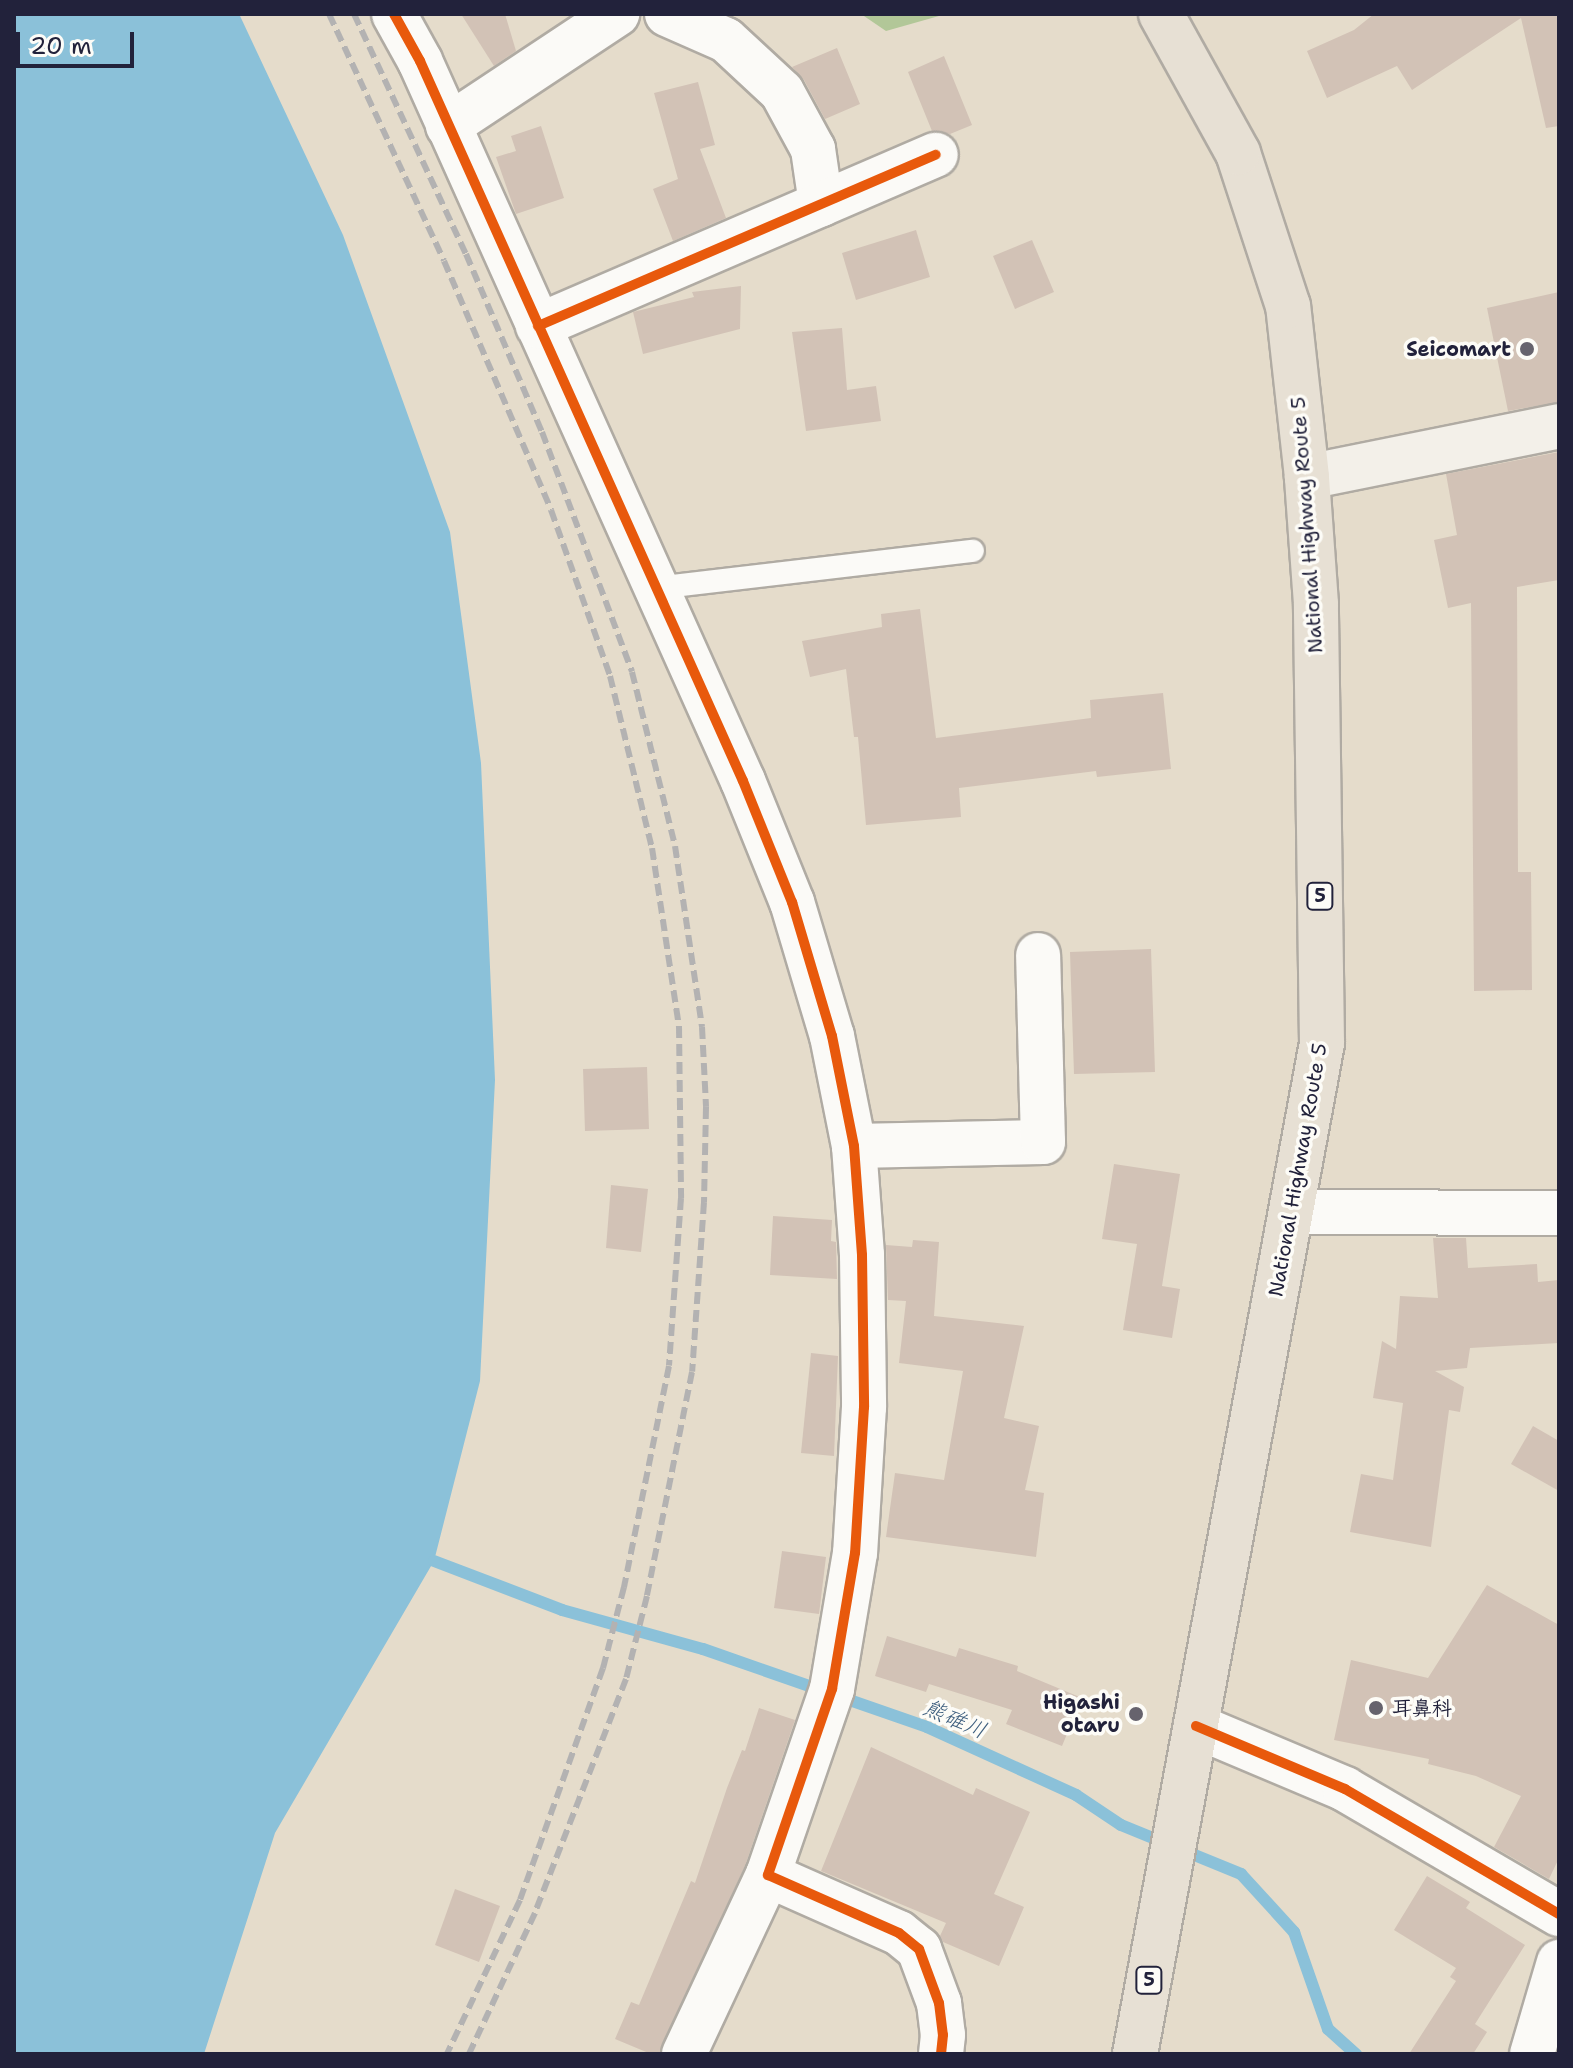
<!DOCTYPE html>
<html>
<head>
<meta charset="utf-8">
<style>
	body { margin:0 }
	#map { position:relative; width:1573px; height:2068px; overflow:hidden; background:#e5dccb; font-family:"Shantell Sans","Klee One",sans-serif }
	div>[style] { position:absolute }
	.forest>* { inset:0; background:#b2c798 }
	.water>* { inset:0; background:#8bc1d9 }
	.stream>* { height:12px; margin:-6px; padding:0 6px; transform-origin:6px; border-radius:6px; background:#8bc1d9 }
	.building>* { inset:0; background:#d2c2b6 }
	.roads { filter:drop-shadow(2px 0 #b0aba3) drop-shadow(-2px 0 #b0aba3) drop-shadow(0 2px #b0aba3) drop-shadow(0 -2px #b0aba3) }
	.lane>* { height:22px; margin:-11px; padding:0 11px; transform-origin:11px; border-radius:11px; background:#fbfaf7 }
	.street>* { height:44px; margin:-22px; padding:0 22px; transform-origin:22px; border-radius:22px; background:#fbfaf7 }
	.secondary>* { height:44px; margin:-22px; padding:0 22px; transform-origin:22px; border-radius:22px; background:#f3f0e9 }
	.highway>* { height:44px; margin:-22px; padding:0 22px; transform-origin:22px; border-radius:22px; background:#e7e0d4 }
	.rail>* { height:6px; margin-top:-3px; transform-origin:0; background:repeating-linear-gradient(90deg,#b3b2b2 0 12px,transparent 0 18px) }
	.cycleway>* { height:10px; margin:-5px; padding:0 5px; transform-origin:5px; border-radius:5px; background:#e8590c }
	.dots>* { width:22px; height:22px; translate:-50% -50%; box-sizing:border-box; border:4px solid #fdfcf7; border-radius:50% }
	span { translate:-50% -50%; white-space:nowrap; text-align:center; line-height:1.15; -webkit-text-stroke:7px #fdfcf7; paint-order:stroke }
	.shield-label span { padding:2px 6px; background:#fdfcf7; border:2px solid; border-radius:6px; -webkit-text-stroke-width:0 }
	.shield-label { font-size:18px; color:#22223b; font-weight:700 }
	.poi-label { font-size:20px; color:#22223b; font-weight:700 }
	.right { translate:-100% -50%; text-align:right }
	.left { translate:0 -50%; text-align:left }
	.street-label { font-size:20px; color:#22223b }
	.water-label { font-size:22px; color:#3c5d7d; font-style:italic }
	.frame { position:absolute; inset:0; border:16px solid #22223b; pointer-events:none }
	.scale { position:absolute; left:16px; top:32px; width:118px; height:36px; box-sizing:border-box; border:4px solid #22223b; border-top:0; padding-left:10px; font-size:24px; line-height:28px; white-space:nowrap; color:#22223b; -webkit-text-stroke:6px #fdfcf7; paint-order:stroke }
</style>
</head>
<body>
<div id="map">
	<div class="forest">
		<div style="clip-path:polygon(861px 14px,946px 14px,886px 31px)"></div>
	</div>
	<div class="water">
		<div style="clip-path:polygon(14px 14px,239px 14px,241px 18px,343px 235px,450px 532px,481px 763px,495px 1080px,480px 1381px,434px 1561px,275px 1833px,204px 2054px,14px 2054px)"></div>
	</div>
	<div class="stream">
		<div style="left:434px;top:1561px;width:137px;rotate:20.9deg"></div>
		<div style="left:562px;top:1610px;width:146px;rotate:15.5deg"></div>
		<div style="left:703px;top:1649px;width:237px;rotate:19.2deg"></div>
		<div style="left:927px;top:1727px;width:164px;rotate:24.5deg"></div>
		<div style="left:1076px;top:1795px;width:54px;rotate:33.7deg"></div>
		<div style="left:1121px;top:1825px;width:130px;rotate:22.2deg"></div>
		<div style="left:1241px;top:1874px;width:79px;rotate:47.6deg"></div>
		<div style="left:1294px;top:1932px;width:103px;rotate:70.7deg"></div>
		<div style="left:1328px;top:2029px;width:38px;rotate:42deg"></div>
	</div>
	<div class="building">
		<div style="clip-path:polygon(461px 14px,505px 14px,516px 51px,494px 66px)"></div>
		<div style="clip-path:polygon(1374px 14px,1559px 14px,1559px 126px,1546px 128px,1521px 18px,1412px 90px,1397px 66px,1327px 98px,1307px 51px,1354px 30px)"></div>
		<div style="clip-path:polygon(837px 48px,860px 104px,825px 119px,804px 80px,792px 67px)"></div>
		<div style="clip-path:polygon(944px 56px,972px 125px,950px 134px,932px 131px,908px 72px)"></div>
		<div style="clip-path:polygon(698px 82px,715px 145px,700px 149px,726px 218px,673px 241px,653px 189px,678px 179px,654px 93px)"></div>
		<div style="clip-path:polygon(541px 126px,564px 198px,516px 214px,496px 157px,516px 151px,511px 136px)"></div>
		<div style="clip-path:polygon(916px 230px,930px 277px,856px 300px,842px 253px)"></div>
		<div style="clip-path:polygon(1032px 240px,1054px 292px,1015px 309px,993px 256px)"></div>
		<div style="clip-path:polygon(741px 286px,740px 329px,643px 354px,633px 312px,694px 297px,692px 292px)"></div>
		<div style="clip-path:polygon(1559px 292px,1559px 402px,1508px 411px,1487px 308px)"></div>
		<div style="clip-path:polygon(842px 328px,847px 390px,876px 386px,881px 421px,806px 431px,792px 332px)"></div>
		<div style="clip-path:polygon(1559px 452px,1559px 580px,1517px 587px,1518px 872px,1531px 872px,1532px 990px,1474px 991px,1471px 603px,1448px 608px,1434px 540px,1457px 535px,1446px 474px)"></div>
		<div style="clip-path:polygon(920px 609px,936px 738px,1091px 718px,1090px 700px,1163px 693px,1171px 769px,1097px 777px,1096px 771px,959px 788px,961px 817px,866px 825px,858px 737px,854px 737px,846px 669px,810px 677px,802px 641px,882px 627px,881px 614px)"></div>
		<div style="clip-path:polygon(1151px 949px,1155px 1072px,1074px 1074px,1070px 952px)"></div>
		<div style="clip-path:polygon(647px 1067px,649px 1129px,585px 1131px,583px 1069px)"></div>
		<div style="clip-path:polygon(1114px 1164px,1180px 1174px,1162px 1286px,1180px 1289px,1172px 1338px,1123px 1330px,1137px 1244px,1102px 1239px)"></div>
		<div style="clip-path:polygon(611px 1185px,648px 1189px,641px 1252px,606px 1248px)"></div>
		<div style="clip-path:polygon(773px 1216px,832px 1220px,831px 1241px,836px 1242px,837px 1279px,770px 1275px)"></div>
		<div style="clip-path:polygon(1433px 1238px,1466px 1238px,1468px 1268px,1537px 1264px,1538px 1282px,1559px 1280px,1559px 1343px,1470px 1348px,1467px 1368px,1435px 1371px,1464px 1387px,1460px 1412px,1449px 1410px,1431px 1547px,1350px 1532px,1361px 1474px,1393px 1480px,1403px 1403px,1373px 1398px,1382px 1341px,1396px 1349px,1400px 1296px,1438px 1298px)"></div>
		<div style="clip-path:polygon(913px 1240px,939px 1242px,934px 1316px,1024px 1326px,1004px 1418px,1039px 1426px,1025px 1490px,1044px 1493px,1036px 1557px,886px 1537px,895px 1473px,944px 1480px,963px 1371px,899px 1363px,906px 1301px,888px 1300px,886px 1245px,912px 1247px)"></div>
		<div style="clip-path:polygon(811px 1353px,838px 1356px,834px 1456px,801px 1453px)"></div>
		<div style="clip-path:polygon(1533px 1426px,1559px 1441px,1559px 1491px,1511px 1464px)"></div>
		<div style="clip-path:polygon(782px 1551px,826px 1557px,819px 1614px,774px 1608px)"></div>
		<div style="clip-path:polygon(1487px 1585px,1559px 1625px,1559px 1858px,1549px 1879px,1494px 1847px,1521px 1796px,1476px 1776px,1428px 1764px,1429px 1759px,1334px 1740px,1351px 1660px,1428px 1678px)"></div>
		<div style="clip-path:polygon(887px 1636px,956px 1657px,959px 1648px,1018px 1666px,1017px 1671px,1082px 1698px,1062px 1746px,1006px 1724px,1012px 1710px,929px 1684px,926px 1692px,875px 1676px)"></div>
		<div style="clip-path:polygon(759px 1708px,795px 1720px,745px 1866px,659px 2054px,651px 2054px,615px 2039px,631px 2002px,639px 2005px,691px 1881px,695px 1883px,727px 1788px,742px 1750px,745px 1751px)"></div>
		<div style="clip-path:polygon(871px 1747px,973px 1795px,976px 1788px,1030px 1812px,994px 1894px,1024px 1907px,999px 1966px,943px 1942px,940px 1936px,946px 1923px,821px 1871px)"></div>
		<div style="clip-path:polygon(1427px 1876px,1470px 1902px,1466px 1908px,1525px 1945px,1475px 2024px,1487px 2032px,1473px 2054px,1409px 2054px,1456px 1981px,1450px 1977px,1456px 1968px,1394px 1930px)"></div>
		<div style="clip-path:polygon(455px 1889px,500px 1906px,479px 1962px,435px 1945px)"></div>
	</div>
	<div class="roads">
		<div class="lane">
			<div style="left:656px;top:588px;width:319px;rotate:-6.7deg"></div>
		</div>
		<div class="street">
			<div style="left:394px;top:14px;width:54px;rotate:61deg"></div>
			<div style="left:420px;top:61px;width:789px;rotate:65.84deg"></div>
			<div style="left:743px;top:781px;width:131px;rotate:68deg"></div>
			<div style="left:792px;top:902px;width:140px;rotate:73.4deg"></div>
			<div style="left:832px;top:1036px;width:112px;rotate:78.7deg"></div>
			<div style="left:854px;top:1146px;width:109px;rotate:85.8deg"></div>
			<div style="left:862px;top:1255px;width:152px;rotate:89.2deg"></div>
			<div style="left:864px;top:1407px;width:146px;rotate:93.5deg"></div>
			<div style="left:855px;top:1553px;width:138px;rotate:99.6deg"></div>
			<div style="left:832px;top:1689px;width:197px;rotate:109deg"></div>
			<div style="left:768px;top:1875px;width:143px;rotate:23.9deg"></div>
			<div style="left:899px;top:1933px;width:26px;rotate:39deg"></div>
			<div style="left:919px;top:1949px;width:58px;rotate:69.7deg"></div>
			<div style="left:939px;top:2003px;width:32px;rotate:83deg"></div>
			<div style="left:943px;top:2035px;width:19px;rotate:96deg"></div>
			<div style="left:667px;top:14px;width:64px;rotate:23.8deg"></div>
			<div style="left:726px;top:40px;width:76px;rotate:42.9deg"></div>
			<div style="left:782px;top:92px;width:65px;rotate:61.5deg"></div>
			<div style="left:813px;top:149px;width:56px;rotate:81.7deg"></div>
			<div style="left:448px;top:126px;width:203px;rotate:-33.5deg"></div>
			<div style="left:538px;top:326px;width:433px;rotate:-23.3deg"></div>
			<div style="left:854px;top:1146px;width:189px;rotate:-1.2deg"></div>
			<div style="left:1043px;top:1142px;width:187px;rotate:-91.5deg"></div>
			<div style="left:1293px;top:1212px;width:266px;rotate:0.2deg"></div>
			<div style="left:1196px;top:1726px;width:162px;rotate:22.9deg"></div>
			<div style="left:1345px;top:1789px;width:248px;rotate:30.3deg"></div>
			<div style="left:684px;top:2054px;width:198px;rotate:-64.9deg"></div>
			<div style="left:1532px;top:2054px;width:96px;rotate:-73.6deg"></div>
		</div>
		<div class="secondary">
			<div style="left:1307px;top:477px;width:257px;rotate:-11.4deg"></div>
		</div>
		<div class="highway">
			<div style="left:1135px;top:2054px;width:1028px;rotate:-79.52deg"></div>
			<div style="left:1322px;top:1043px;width:439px;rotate:-90.8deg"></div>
			<div style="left:1316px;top:604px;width:127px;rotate:-94.1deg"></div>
			<div style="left:1307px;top:477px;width:172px;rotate:-96.3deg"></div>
			<div style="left:1288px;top:306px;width:161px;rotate:-108.1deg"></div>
			<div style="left:1238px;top:153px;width:159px;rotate:-119deg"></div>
		</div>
	</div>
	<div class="rail">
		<div style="left:329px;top:14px;width:272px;rotate:65deg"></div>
		<div style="left:444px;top:261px;width:271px;rotate:66.7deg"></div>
		<div style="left:551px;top:510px;width:176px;rotate:70.4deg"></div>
		<div style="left:610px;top:676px;width:177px;rotate:76.3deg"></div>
		<div style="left:652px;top:848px;width:180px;rotate:81.4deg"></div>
		<div style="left:679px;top:1026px;width:172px;rotate:89.3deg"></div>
		<div style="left:681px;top:1198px;width:168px;rotate:94.1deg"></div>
		<div style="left:669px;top:1366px;width:226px;rotate:101.5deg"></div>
		<div style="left:624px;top:1587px;width:84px;rotate:104.5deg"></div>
		<div style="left:603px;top:1668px;width:246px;rotate:109.7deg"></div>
		<div style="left:520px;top:1900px;width:170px;rotate:115.4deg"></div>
		<div style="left:354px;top:14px;width:265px;rotate:65deg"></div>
		<div style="left:466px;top:254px;width:194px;rotate:66.9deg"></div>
		<div style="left:542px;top:432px;width:256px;rotate:69.4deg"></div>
		<div style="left:632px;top:672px;width:179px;rotate:76.1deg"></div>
		<div style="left:675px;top:846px;width:183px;rotate:81.5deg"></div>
		<div style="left:702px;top:1027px;width:80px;rotate:87.1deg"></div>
		<div style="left:706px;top:1107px;width:95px;rotate:91.2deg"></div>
		<div style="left:704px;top:1202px;width:170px;rotate:94deg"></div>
		<div style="left:692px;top:1372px;width:228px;rotate:101.4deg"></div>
		<div style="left:647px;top:1596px;width:86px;rotate:104.2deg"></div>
		<div style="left:626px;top:1679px;width:251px;rotate:111.3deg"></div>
		<div style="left:535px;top:1913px;width:156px;rotate:115.1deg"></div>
	</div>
	<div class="cycleway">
		<div style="left:394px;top:14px;width:54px;rotate:61deg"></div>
		<div style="left:420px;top:61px;width:789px;rotate:65.84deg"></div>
		<div style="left:743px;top:781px;width:131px;rotate:68deg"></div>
		<div style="left:792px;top:902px;width:140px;rotate:73.4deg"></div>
		<div style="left:832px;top:1036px;width:112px;rotate:78.7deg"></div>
		<div style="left:854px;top:1146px;width:109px;rotate:85.8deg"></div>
		<div style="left:862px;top:1255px;width:152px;rotate:89.2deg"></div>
		<div style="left:864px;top:1407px;width:146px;rotate:93.5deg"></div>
		<div style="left:855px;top:1553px;width:138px;rotate:99.6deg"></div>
		<div style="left:832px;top:1689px;width:197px;rotate:109deg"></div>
		<div style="left:768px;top:1875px;width:143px;rotate:23.9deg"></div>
		<div style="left:899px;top:1933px;width:26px;rotate:39deg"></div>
		<div style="left:919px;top:1949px;width:58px;rotate:69.7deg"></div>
		<div style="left:939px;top:2003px;width:32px;rotate:83deg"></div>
		<div style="left:943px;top:2035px;width:19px;rotate:96deg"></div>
		<div style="left:538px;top:326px;width:433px;rotate:-23.3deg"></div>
		<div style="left:1196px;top:1726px;width:162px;rotate:22.9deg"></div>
		<div style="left:1345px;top:1789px;width:248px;rotate:30.3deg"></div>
	</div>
	<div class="dots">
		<div style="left:1527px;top:349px;background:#66636d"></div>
		<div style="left:1376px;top:1708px;background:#66636d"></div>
		<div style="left:1136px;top:1714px;background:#66636d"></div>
	</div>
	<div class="shield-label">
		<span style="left:1320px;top:896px">5</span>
		<span style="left:1149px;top:1980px">5</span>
	</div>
	<div class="poi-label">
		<span class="right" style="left:1511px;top:349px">Seicomart</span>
		<span class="right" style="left:1120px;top:1714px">Higashi<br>otaru</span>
		<span class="left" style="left:1392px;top:1708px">耳鼻科</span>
	</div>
	<div class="street-label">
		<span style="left:1307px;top:525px;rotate:-94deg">National Highway Route 5</span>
		<span style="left:1298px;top:1170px;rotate:-80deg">National Highway Route 5</span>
	</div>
	<div class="water-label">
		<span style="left:955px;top:1719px;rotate:23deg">熊碓川</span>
	</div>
	<div class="frame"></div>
	<div class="scale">20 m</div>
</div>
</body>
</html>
